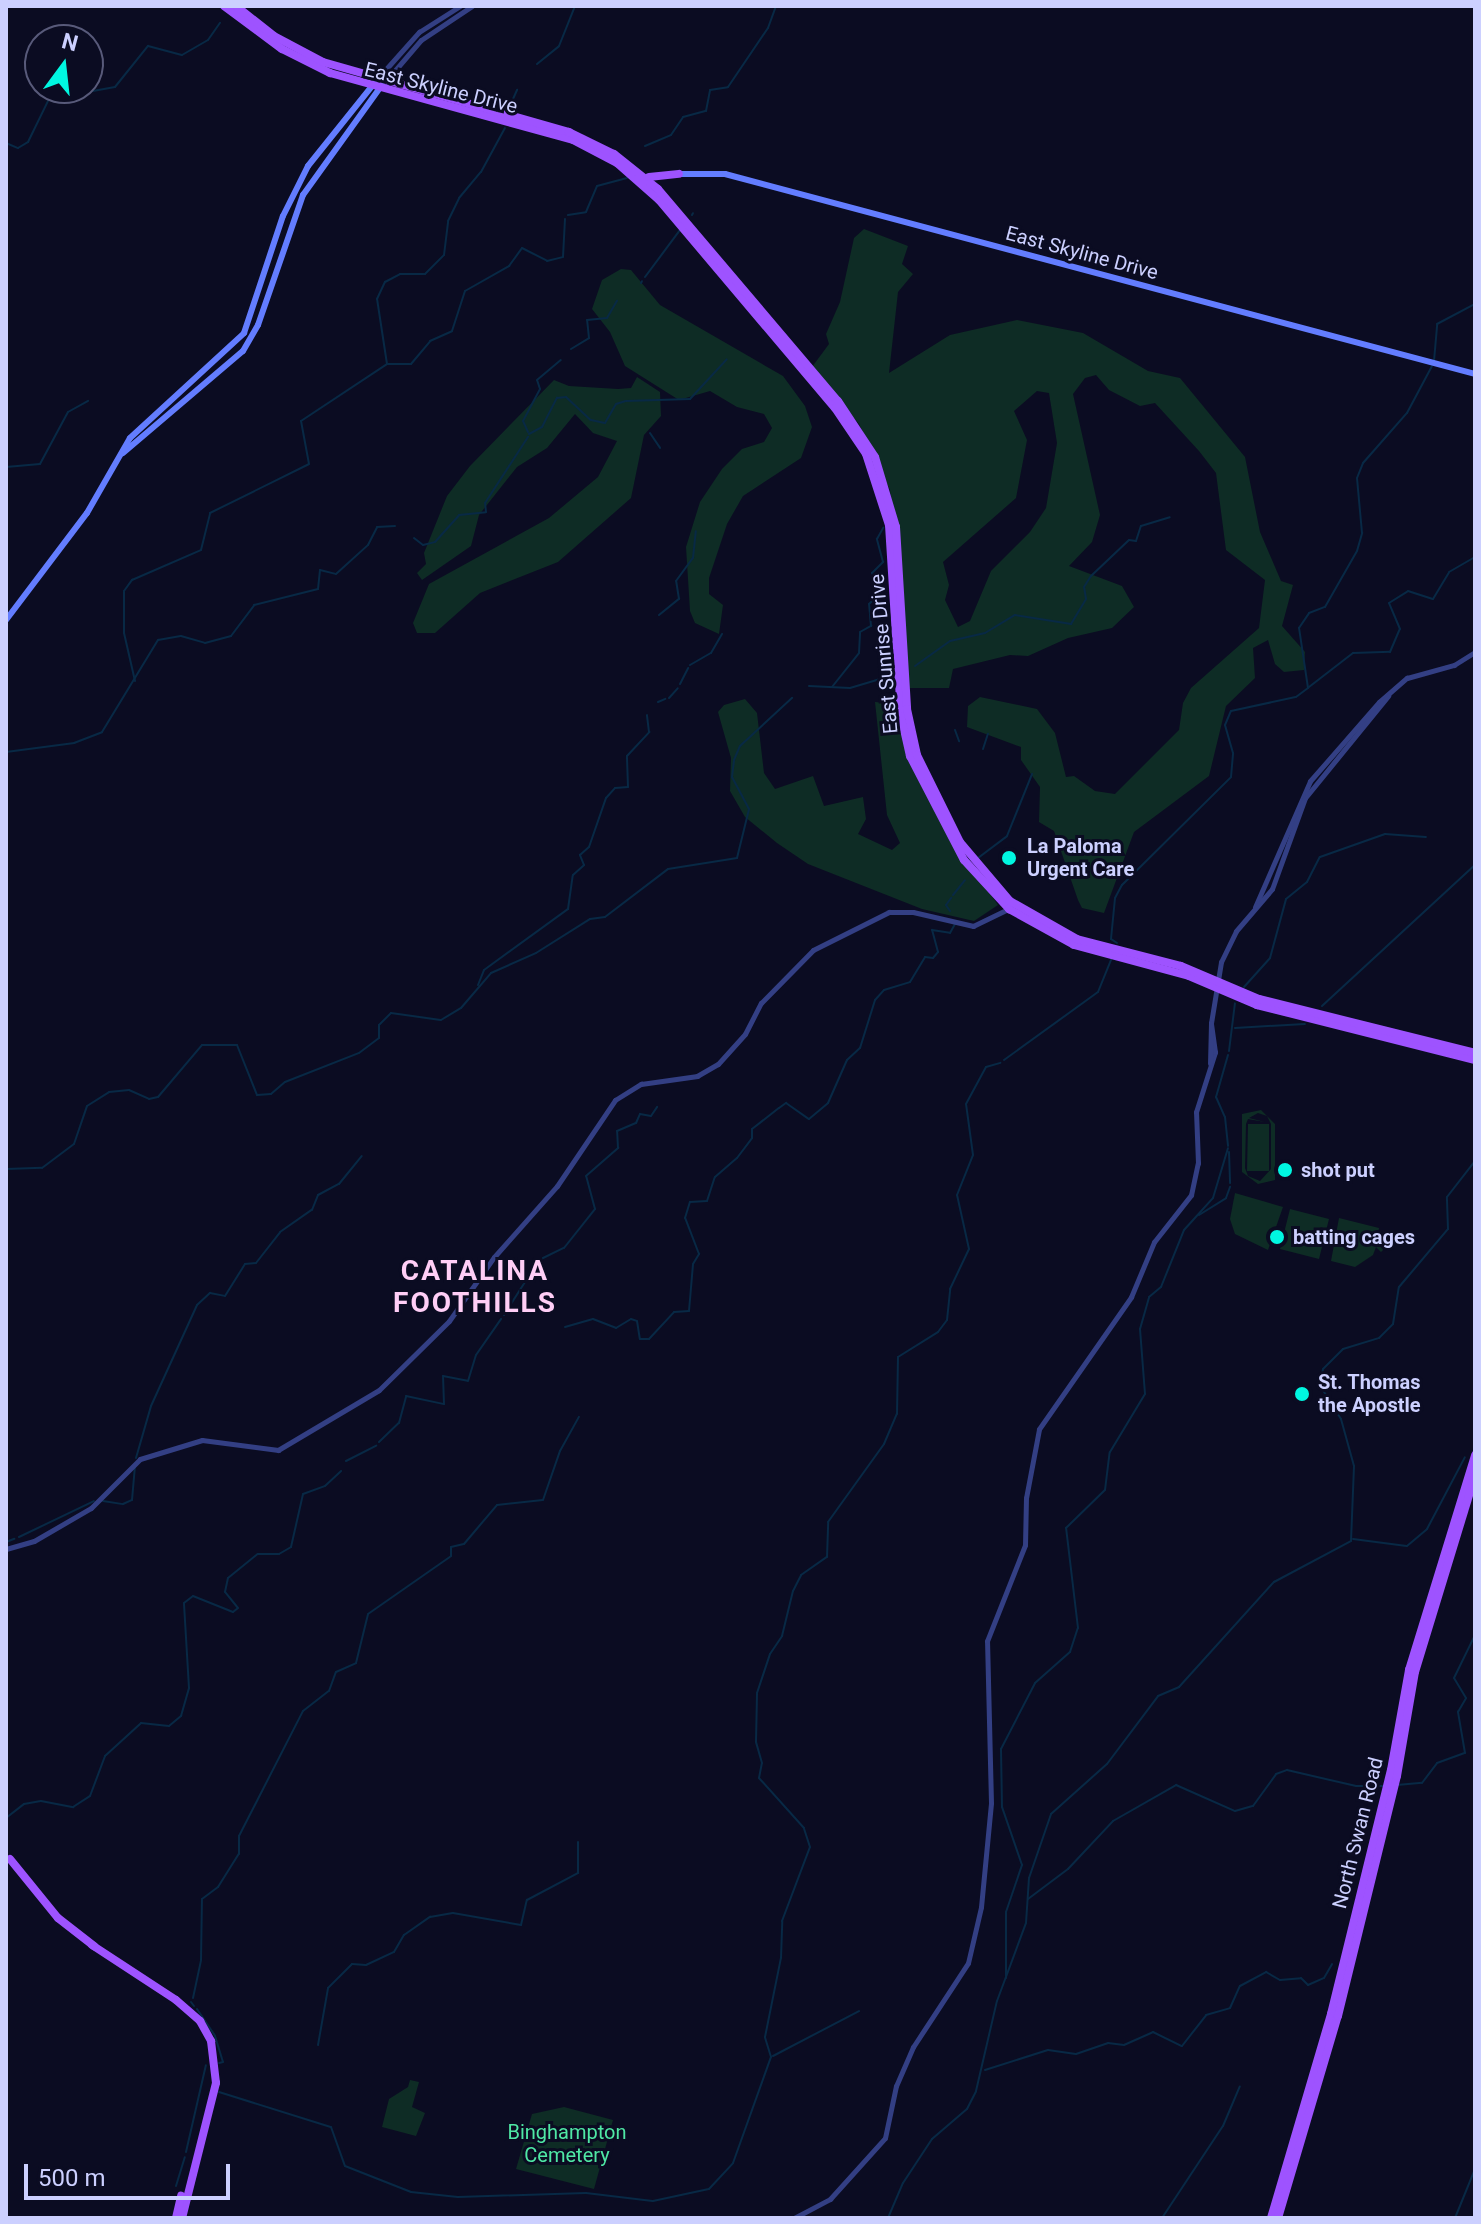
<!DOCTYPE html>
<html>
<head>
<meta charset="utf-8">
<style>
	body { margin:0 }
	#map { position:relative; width:1481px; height:2224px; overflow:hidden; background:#0b0c22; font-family:Roboto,sans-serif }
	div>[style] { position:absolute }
	.green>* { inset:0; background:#0e2c25 }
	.stream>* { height:2px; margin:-1px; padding:0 1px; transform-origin:1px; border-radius:1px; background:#082945 }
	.tertiary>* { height:5px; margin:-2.5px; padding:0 2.5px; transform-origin:2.5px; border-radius:2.5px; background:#333f84 }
	.secondary>* { height:6px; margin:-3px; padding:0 3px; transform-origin:3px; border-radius:3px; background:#637dff }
	.primary>* { height:8px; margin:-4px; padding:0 4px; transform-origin:4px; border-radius:4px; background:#9e53ff }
	.dots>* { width:22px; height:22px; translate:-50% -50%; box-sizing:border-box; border:4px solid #0b0c22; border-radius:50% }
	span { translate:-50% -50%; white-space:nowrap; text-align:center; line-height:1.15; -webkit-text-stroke:6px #0b0c22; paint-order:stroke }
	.street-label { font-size:20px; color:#ccd0ff }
	.poi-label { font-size:20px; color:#ccd0ff; font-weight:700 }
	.left { translate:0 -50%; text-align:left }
	.park-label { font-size:20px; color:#4fe8a5 }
	.district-label { font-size:28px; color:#ffcef6; font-weight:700; letter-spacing:2px }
	.frame { position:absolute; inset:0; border:8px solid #ccd0ff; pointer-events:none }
	.north { position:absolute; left:24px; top:24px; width:80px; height:80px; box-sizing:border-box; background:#0b0c22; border:2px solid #585a7a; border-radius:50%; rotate:15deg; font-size:22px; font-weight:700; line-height:32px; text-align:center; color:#ccd0ff }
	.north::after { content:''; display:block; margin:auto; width:28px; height:36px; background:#00f7e1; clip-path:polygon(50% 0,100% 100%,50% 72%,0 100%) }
	.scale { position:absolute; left:24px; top:2164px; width:206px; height:36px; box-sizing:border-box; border:4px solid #ccd0ff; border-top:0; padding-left:10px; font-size:24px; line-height:28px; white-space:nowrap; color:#ccd0ff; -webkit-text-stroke:6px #0b0c22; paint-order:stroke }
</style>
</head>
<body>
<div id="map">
	<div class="green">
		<div style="clip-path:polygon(evenodd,864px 229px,908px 246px,902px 264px,913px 274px,898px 292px,889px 373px,950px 335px,1017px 320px,1083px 333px,1148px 371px,1180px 378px,1245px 457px,1260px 532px,1281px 581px,1293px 585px,1282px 626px,1305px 652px,1304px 670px,1284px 672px,1275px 664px,1268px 640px,1253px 648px,1255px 678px,1226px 706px,1209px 776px,1134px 832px,1104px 913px,1082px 908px,1078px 900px,1054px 831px,1039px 822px,1040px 787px,1021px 760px,1021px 747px,967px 727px,968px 706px,980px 697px,1037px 709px,1055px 733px,1066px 777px,1074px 776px,1095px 791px,1115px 794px,1179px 730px,1183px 703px,1191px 688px,1259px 628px,1265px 580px,1226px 550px,1216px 473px,1199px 451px,1155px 403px,1140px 406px,1109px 390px,1096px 375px,1085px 378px,1073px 394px,1100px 515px,1092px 542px,1069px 566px,1122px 586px,1134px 607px,1112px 628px,1068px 638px,1028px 656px,1010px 655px,953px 669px,949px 688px,908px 688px,890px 490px,859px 424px,812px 367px,829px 344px,826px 334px,840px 302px,854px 238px,864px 229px,1037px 391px,1049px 393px,1057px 443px,1046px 508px,1030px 532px,991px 571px,970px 621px,958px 627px,945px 600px,949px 585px,943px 562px,1016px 498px,1027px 440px,1014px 411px,1037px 391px)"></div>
		<div style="clip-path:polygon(621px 269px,631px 270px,660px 305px,783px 376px,805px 406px,812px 427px,801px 458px,743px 496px,727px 524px,709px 578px,709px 594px,723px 605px,719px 634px,695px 623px,690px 611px,686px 547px,700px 502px,722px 469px,742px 449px,764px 442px,772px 428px,764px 414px,737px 407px,710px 391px,679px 400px,625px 366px,610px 332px,592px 309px,602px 280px)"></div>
		<div style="clip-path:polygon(637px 377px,660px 392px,661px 416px,644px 435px,631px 498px,558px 562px,480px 593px,435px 633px,417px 633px,413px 623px,429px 584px,549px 518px,598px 477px,617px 441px,593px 433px,575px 414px,547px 448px,517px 467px,479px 515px,471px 546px,422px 580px,417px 573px,426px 564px,424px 553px,447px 496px,470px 466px,554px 380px,569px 386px,618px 389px,631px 388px)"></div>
		<div style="clip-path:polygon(745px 699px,757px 713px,764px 773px,775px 789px,813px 776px,824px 806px,863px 797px,866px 819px,858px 834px,892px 850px,900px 843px,887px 815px,875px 702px,898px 704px,955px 845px,998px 905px,974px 921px,922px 909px,808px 864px,777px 843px,745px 817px,730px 791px,731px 758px,718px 712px,724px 705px)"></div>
		<div style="clip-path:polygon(evenodd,1261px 1110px,1275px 1124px,1275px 1180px,1258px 1184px,1242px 1172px,1242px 1114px,1261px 1110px,1258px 1113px,1267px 1116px,1271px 1124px,1271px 1169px,1260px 1181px,1248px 1176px,1245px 1168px,1246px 1124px,1248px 1119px,1265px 1122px,1249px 1118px,1258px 1113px)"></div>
		<div style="clip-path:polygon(1248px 1124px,1269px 1124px,1269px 1171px,1247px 1171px)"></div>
		<div style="clip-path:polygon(1235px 1193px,1283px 1207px,1268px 1250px,1235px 1234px,1230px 1219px)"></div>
		<div style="clip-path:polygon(1290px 1209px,1329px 1219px,1319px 1259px,1280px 1249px)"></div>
		<div style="clip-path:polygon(1339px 1218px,1379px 1228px,1376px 1245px,1384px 1239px,1389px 1244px,1381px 1252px,1376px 1247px,1373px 1255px,1355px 1267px,1331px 1261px)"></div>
		<div style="clip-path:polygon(410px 2080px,419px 2082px,412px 2107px,425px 2113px,416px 2136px,382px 2127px,389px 2099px,408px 2087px)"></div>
		<div style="clip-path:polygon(564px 2107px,613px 2120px,594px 2189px,516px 2169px,532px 2114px)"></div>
	</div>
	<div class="stream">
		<div style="left:249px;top:7px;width:3px;rotate:-18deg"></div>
		<div style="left:537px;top:64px;width:28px;rotate:-39deg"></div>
		<div style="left:559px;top:46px;width:43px;rotate:-68.2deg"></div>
		<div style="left:509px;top:108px;width:20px;rotate:-66deg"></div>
		<div style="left:6px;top:143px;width:13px;rotate:23deg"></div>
		<div style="left:18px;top:148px;width:12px;rotate:-31deg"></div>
		<div style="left:28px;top:142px;width:48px;rotate:-64deg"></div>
		<div style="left:49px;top:99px;width:67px;rotate:-10.3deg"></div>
		<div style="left:115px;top:87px;width:53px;rotate:-51.2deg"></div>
		<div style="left:148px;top:46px;width:35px;rotate:15deg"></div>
		<div style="left:182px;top:55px;width:30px;rotate:-30deg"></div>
		<div style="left:208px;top:40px;width:21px;rotate:-55deg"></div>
		<div style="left:645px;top:146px;width:28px;rotate:-23deg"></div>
		<div style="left:671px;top:135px;width:22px;rotate:-56deg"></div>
		<div style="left:683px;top:117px;width:24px;rotate:-15deg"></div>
		<div style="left:706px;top:111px;width:21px;rotate:-79deg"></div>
		<div style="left:710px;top:90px;width:18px;rotate:-9deg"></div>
		<div style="left:728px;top:87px;width:71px;rotate:-55.9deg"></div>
		<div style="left:768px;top:28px;width:23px;rotate:-70deg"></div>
		<div style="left:568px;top:215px;width:18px;rotate:-9deg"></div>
		<div style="left:586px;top:212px;width:28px;rotate:-67deg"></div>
		<div style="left:597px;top:186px;width:31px;rotate:-15deg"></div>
		<div style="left:692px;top:215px;width:2px;rotate:-63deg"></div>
		<div style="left:645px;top:277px;width:59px;rotate:-53.3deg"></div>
		<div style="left:641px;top:283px;width:2px;rotate:-63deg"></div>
		<div style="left:571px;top:349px;width:21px;rotate:-31deg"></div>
		<div style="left:589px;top:338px;width:18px;rotate:-96deg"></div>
		<div style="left:587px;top:320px;width:20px;rotate:-6deg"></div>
		<div style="left:607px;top:318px;width:20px;rotate:-60deg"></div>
		<div style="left:1434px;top:361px;width:37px;rotate:-85deg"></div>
		<div style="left:1437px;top:324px;width:43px;rotate:-27.8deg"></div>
		<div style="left:387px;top:364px;width:24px"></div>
		<div style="left:411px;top:364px;width:30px;rotate:-50deg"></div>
		<div style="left:430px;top:341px;width:24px;rotate:-24deg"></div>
		<div style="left:452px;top:331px;width:42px;rotate:-72deg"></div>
		<div style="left:465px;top:291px;width:51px;rotate:-29.6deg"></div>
		<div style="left:509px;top:266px;width:22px;rotate:-54deg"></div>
		<div style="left:522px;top:248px;width:28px;rotate:27deg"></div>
		<div style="left:547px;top:261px;width:16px;rotate:-14deg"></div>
		<div style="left:563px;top:257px;width:38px;rotate:-87deg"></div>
		<div style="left:528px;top:432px;width:12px;rotate:-114deg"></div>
		<div style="left:523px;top:421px;width:36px;rotate:-62deg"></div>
		<div style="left:540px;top:389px;width:9px;rotate:-108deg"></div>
		<div style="left:537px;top:380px;width:31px;rotate:-40deg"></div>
		<div style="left:650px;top:433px;width:18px;rotate:56deg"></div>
		<div style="left:529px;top:434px;width:15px;rotate:-28deg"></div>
		<div style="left:542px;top:427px;width:33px;rotate:-63deg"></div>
		<div style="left:557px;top:398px;width:9px;rotate:-6deg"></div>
		<div style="left:566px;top:397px;width:34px;rotate:43deg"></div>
		<div style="left:591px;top:420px;width:14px;rotate:12deg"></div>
		<div style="left:605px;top:423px;width:22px;rotate:-60deg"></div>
		<div style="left:616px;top:404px;width:10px;rotate:-17deg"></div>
		<div style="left:626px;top:401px;width:64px;rotate:-1.8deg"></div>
		<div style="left:690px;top:399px;width:54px;rotate:-47.2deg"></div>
		<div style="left:6px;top:467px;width:34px;rotate:-5deg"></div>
		<div style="left:40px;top:464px;width:59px;rotate:-61.7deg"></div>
		<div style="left:68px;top:412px;width:23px;rotate:-29deg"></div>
		<div style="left:414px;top:538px;width:11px;rotate:38deg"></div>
		<div style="left:423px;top:545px;width:12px;rotate:-14deg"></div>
		<div style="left:435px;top:542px;width:36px;rotate:-48deg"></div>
		<div style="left:459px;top:515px;width:27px;rotate:-6deg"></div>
		<div style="left:486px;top:512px;width:9px;rotate:-96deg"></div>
		<div style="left:485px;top:503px;width:79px;rotate:-56.9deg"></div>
		<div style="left:872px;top:614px;width:20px;rotate:-41deg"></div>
		<div style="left:659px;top:615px;width:26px;rotate:-39deg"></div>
		<div style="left:679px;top:599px;width:18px;rotate:-99deg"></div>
		<div style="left:676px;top:581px;width:29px;rotate:-54deg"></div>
		<div style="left:693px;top:558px;width:27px;rotate:-84deg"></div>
		<div style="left:690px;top:665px;width:24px;rotate:-30deg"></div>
		<div style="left:711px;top:653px;width:22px;rotate:-60deg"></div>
		<div style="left:915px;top:666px;width:43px;rotate:-35.5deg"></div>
		<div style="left:950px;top:641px;width:36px;rotate:-13deg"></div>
		<div style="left:985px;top:633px;width:35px;rotate:-31deg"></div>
		<div style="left:1015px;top:615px;width:57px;rotate:9.1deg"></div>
		<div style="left:1071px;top:624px;width:29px;rotate:-59deg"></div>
		<div style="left:1086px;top:599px;width:12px;rotate:-99deg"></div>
		<div style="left:1084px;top:587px;width:13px;rotate:-58deg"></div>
		<div style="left:1091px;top:576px;width:52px;rotate:-43.5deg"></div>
		<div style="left:1129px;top:540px;width:7px;rotate:8deg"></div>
		<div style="left:1136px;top:541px;width:16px;rotate:-72deg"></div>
		<div style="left:1141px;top:526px;width:30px;rotate:-17deg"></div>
		<div style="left:135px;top:681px;width:49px;rotate:-102.9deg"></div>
		<div style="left:124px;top:633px;width:42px;rotate:-90deg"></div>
		<div style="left:124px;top:591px;width:14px;rotate:-54deg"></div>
		<div style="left:132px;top:580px;width:75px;rotate:-23.5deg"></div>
		<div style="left:201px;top:550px;width:38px;rotate:-76deg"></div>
		<div style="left:210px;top:513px;width:110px;rotate:-26.3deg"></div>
		<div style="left:309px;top:464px;width:44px;rotate:-100.5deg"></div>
		<div style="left:301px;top:421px;width:103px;rotate:-33.5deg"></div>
		<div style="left:387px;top:364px;width:66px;rotate:-98.7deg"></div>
		<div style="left:377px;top:299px;width:19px;rotate:-65deg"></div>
		<div style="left:385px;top:282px;width:17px;rotate:-28deg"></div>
		<div style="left:400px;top:274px;width:25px"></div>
		<div style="left:425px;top:274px;width:27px;rotate:-45deg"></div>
		<div style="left:444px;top:255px;width:34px;rotate:-83deg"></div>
		<div style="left:448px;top:221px;width:25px;rotate:-64deg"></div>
		<div style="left:459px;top:198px;width:34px;rotate:-50deg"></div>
		<div style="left:481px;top:172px;width:50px;rotate:-61.4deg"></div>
		<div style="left:680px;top:684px;width:18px;rotate:-63deg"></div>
		<div style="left:809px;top:686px;width:41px;rotate:2.8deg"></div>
		<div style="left:850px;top:688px;width:42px;rotate:-16.7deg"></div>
		<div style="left:832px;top:687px;width:43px;rotate:-51.5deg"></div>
		<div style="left:859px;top:653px;width:21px;rotate:-87deg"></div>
		<div style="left:860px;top:632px;width:13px;rotate:-29deg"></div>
		<div style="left:871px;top:626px;width:22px;rotate:-95deg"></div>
		<div style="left:869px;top:604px;width:16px;rotate:-43deg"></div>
		<div style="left:881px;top:593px;width:22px;rotate:-114deg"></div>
		<div style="left:872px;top:573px;width:16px;rotate:-45deg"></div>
		<div style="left:883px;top:562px;width:24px;rotate:-105deg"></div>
		<div style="left:877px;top:539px;width:13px;rotate:-61deg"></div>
		<div style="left:1309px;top:687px;width:56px;rotate:-37.7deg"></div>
		<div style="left:1353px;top:653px;width:37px;rotate:-2deg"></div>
		<div style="left:1390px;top:652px;width:25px;rotate:-67deg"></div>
		<div style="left:1400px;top:629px;width:28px;rotate:-113deg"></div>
		<div style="left:1389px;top:603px;width:22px;rotate:-32deg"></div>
		<div style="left:1408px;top:591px;width:26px;rotate:18deg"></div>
		<div style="left:1433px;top:599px;width:31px;rotate:-59deg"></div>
		<div style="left:1449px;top:572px;width:30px;rotate:-30deg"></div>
		<div style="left:669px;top:698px;width:13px;rotate:-48deg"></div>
		<div style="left:658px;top:702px;width:8px;rotate:-23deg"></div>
		<div style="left:955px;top:730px;width:12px;rotate:70deg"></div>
		<div style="left:983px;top:749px;width:16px;rotate:-72deg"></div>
		<div style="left:6px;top:752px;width:69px;rotate:-7.5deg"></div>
		<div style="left:74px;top:743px;width:30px;rotate:-21deg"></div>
		<div style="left:102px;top:732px;width:108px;rotate:-58.7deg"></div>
		<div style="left:158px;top:640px;width:23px;rotate:-10deg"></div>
		<div style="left:181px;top:636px;width:25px;rotate:16deg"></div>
		<div style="left:205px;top:643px;width:27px;rotate:-15deg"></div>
		<div style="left:231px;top:636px;width:39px;rotate:-53deg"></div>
		<div style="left:254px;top:605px;width:66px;rotate:-14deg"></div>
		<div style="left:318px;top:589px;width:19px;rotate:-84deg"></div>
		<div style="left:320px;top:570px;width:16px;rotate:14deg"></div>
		<div style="left:336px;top:574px;width:43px;rotate:-42.2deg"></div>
		<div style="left:368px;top:545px;width:20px;rotate:-63deg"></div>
		<div style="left:377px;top:527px;width:18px;rotate:-3deg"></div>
		<div style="left:978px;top:858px;width:36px;rotate:-37deg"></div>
		<div style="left:1007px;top:836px;width:67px;rotate:-68deg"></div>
		<div style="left:953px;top:895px;width:19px;rotate:-51deg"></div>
		<div style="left:950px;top:911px;width:7px;rotate:-124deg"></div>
		<div style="left:946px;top:905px;width:9px;rotate:-54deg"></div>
		<div style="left:1117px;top:943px;width:7px;rotate:-146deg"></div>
		<div style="left:1111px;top:939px;width:41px;rotate:-84.4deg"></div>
		<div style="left:1115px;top:898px;width:15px;rotate:-62deg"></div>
		<div style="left:1122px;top:885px;width:153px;rotate:-44.7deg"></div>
		<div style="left:1231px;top:777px;width:24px;rotate:-85deg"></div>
		<div style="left:1233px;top:753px;width:29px;rotate:-106deg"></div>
		<div style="left:1225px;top:725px;width:15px;rotate:-67deg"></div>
		<div style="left:1231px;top:711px;width:66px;rotate:-12.2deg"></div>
		<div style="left:1296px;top:697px;width:15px;rotate:-37deg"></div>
		<div style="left:1308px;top:688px;width:61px;rotate:-98.5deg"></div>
		<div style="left:1299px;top:628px;width:18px;rotate:-56deg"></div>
		<div style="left:1309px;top:613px;width:17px;rotate:-21deg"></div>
		<div style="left:1325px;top:607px;width:64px;rotate:-60.3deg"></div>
		<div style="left:1357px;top:551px;width:19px;rotate:-74deg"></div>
		<div style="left:1362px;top:533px;width:55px;rotate:-95.2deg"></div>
		<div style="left:1357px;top:478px;width:16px;rotate:-68deg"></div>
		<div style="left:1363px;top:463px;width:67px;rotate:-48.7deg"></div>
		<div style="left:1407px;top:413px;width:53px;rotate:-62deg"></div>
		<div style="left:478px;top:985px;width:16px;rotate:-68deg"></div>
		<div style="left:484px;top:970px;width:104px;rotate:-36deg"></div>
		<div style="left:568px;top:909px;width:34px;rotate:-82deg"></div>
		<div style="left:573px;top:875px;width:15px;rotate:-42deg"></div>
		<div style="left:584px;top:865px;width:11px;rotate:-112deg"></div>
		<div style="left:580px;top:855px;width:12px;rotate:-42deg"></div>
		<div style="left:589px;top:847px;width:52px;rotate:-70.9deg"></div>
		<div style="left:606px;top:798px;width:13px;rotate:-48deg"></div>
		<div style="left:615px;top:788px;width:13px;rotate:-4deg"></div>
		<div style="left:628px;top:787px;width:31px;rotate:-92deg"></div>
		<div style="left:627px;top:756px;width:33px;rotate:-47deg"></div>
		<div style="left:649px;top:732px;width:17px;rotate:-97deg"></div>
		<div style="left:1244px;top:987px;width:39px;rotate:-48deg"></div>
		<div style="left:1270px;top:958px;width:61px;rotate:-74.8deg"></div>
		<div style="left:1286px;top:899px;width:27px;rotate:-39deg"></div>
		<div style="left:1307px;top:882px;width:28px;rotate:-63deg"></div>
		<div style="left:1320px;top:857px;width:69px;rotate:-19.5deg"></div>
		<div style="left:1385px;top:834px;width:41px;rotate:4.2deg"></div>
		<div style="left:1322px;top:1006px;width:208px;rotate:-42.7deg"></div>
		<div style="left:1235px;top:1028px;width:70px;rotate:-3.3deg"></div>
		<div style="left:1229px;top:1051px;width:48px;rotate:-82.9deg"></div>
		<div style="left:1228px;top:1055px;width:44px;rotate:105.9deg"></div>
		<div style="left:1216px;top:1097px;width:22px;rotate:66deg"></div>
		<div style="left:1225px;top:1117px;width:29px;rotate:84deg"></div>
		<div style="left:1004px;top:1060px;width:116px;rotate:-35.9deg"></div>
		<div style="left:1098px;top:992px;width:35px;rotate:-68deg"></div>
		<div style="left:1229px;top:1152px;width:31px;rotate:88deg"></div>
		<div style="left:6px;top:1169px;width:36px;rotate:-2deg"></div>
		<div style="left:42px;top:1168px;width:40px;rotate:-37deg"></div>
		<div style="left:74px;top:1144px;width:40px;rotate:-71.1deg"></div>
		<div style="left:87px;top:1106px;width:26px;rotate:-32deg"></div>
		<div style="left:109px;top:1092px;width:20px;rotate:-6deg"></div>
		<div style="left:129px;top:1090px;width:22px;rotate:24deg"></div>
		<div style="left:149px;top:1099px;width:9px;rotate:-13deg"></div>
		<div style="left:158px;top:1097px;width:68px;rotate:-49.8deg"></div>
		<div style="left:202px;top:1045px;width:35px"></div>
		<div style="left:237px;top:1045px;width:54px;rotate:68.2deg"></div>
		<div style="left:257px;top:1095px;width:14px;rotate:-4deg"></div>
		<div style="left:271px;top:1094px;width:18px;rotate:-41deg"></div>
		<div style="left:285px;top:1082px;width:79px;rotate:-21.4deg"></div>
		<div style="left:359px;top:1053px;width:25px;rotate:-37deg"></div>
		<div style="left:379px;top:1038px;width:13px;rotate:-90deg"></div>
		<div style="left:379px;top:1025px;width:17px;rotate:-45deg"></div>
		<div style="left:391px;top:1013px;width:50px;rotate:8deg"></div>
		<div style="left:441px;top:1020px;width:23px;rotate:-31deg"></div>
		<div style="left:461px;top:1008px;width:46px;rotate:-49.4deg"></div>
		<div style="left:491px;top:973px;width:49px;rotate:-24deg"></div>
		<div style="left:536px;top:953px;width:64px;rotate:-32.2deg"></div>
		<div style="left:590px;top:919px;width:15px;rotate:-8deg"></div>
		<div style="left:605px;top:917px;width:79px;rotate:-37.3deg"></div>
		<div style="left:668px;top:869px;width:70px;rotate:-9.1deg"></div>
		<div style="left:737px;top:858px;width:50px;rotate:-76.2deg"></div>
		<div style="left:749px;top:809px;width:36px;rotate:-118deg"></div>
		<div style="left:732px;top:777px;width:17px;rotate:-83deg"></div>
		<div style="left:734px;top:760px;width:15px;rotate:-67deg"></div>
		<div style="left:740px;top:746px;width:71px;rotate:-42.7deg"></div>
		<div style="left:1199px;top:1215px;width:32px;rotate:-32deg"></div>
		<div style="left:1226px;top:1198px;width:12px;rotate:-70deg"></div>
		<div style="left:504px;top:1315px;width:65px;rotate:-57.5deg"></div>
		<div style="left:539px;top:1260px;width:28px;rotate:-26deg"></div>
		<div style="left:564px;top:1248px;width:50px;rotate:-51.5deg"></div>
		<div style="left:595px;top:1209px;width:34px;rotate:-105deg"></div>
		<div style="left:586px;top:1176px;width:43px;rotate:-41.2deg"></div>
		<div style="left:618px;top:1148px;width:17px;rotate:-93deg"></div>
		<div style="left:617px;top:1131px;width:21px;rotate:-23deg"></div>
		<div style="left:636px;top:1123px;width:10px;rotate:-66deg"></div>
		<div style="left:640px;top:1114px;width:11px;rotate:10deg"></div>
		<div style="left:651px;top:1116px;width:11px;rotate:-56deg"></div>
		<div style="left:565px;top:1327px;width:29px;rotate:-16deg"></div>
		<div style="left:593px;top:1319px;width:25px;rotate:21deg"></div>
		<div style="left:616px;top:1328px;width:17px;rotate:-31deg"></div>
		<div style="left:631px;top:1319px;width:6px;rotate:18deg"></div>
		<div style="left:637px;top:1321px;width:18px;rotate:81deg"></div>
		<div style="left:640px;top:1339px;width:9px"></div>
		<div style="left:649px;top:1339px;width:37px;rotate:-47deg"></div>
		<div style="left:674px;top:1312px;width:15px;rotate:-4deg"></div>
		<div style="left:689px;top:1311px;width:47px;rotate:-85.1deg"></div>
		<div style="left:693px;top:1264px;width:12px;rotate:-59deg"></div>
		<div style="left:699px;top:1254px;width:39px;rotate:-111deg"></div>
		<div style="left:685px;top:1218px;width:17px;rotate:-73deg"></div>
		<div style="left:690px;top:1202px;width:17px;rotate:-3deg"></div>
		<div style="left:707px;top:1201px;width:25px;rotate:-72deg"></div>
		<div style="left:715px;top:1177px;width:29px;rotate:-41deg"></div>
		<div style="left:737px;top:1158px;width:25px;rotate:-53deg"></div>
		<div style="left:752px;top:1138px;width:9px;rotate:-90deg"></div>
		<div style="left:752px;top:1129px;width:34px;rotate:-38deg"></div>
		<div style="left:779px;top:1108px;width:9px;rotate:-36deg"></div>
		<div style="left:786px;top:1103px;width:28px;rotate:35deg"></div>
		<div style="left:809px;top:1119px;width:25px;rotate:-40deg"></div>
		<div style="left:828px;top:1103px;width:47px;rotate:-66.2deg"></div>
		<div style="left:847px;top:1060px;width:18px;rotate:-43deg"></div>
		<div style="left:860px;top:1048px;width:50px;rotate:-72.6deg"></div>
		<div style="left:875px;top:1000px;width:13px;rotate:-48deg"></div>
		<div style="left:884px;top:990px;width:27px;rotate:-17deg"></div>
		<div style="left:910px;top:982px;width:29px;rotate:-59deg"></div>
		<div style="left:925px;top:957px;width:8px;rotate:7deg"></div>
		<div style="left:933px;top:958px;width:8px;rotate:-50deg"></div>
		<div style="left:938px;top:952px;width:23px;rotate:-105deg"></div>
		<div style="left:932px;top:930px;width:18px;rotate:9deg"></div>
		<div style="left:950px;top:933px;width:10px;rotate:-61deg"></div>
		<div style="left:379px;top:1442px;width:28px;rotate:-44deg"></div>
		<div style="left:399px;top:1423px;width:28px;rotate:-75deg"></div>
		<div style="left:406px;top:1396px;width:39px;rotate:12deg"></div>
		<div style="left:444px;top:1404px;width:28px;rotate:-92deg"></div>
		<div style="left:443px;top:1376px;width:25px;rotate:11deg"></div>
		<div style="left:468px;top:1381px;width:27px;rotate:-73deg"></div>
		<div style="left:476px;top:1355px;width:44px;rotate:-55.2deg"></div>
		<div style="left:136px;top:1458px;width:54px;rotate:-73.9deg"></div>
		<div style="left:151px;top:1406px;width:111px;rotate:-65.5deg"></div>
		<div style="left:197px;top:1305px;width:18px;rotate:-43deg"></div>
		<div style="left:210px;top:1293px;width:15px;rotate:11deg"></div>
		<div style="left:225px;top:1296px;width:38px;rotate:-58deg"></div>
		<div style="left:245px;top:1264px;width:11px;rotate:-5deg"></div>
		<div style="left:256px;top:1263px;width:39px;rotate:-52deg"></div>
		<div style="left:280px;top:1232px;width:39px;rotate:-35deg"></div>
		<div style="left:312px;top:1210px;width:16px;rotate:-68deg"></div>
		<div style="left:318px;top:1195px;width:24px;rotate:-28deg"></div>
		<div style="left:339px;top:1184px;width:36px;rotate:-51deg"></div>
		<div style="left:346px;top:1461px;width:34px;rotate:-27deg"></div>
		<div style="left:103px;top:1501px;width:20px;rotate:9deg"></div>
		<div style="left:123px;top:1504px;width:10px;rotate:-24deg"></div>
		<div style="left:132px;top:1500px;width:35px;rotate:-85deg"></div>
		<div style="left:19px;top:1537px;width:83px;rotate:-25.6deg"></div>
		<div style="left:1353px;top:1539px;width:54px;rotate:7.4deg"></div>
		<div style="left:1407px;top:1546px;width:26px;rotate:-40deg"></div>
		<div style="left:1427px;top:1529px;width:81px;rotate:-62.2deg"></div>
		<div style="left:6px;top:1542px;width:9px;rotate:-21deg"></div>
		<div style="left:1397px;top:1785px;width:25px;rotate:-5deg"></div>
		<div style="left:1422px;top:1783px;width:25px;rotate:-53deg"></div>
		<div style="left:1437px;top:1763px;width:30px;rotate:-20deg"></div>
		<div style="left:1465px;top:1753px;width:42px;rotate:-99.7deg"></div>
		<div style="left:1458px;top:1712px;width:16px;rotate:-60deg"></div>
		<div style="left:1466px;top:1698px;width:23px;rotate:-121deg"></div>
		<div style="left:1454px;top:1678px;width:48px;rotate:-64deg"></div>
		<div style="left:6px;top:1818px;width:23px;rotate:-38deg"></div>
		<div style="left:24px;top:1804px;width:17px;rotate:-10deg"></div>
		<div style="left:41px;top:1801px;width:33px;rotate:11deg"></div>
		<div style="left:73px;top:1807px;width:20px;rotate:-33deg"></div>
		<div style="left:90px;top:1796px;width:43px;rotate:-69.4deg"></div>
		<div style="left:105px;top:1756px;width:49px;rotate:-42.5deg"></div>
		<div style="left:141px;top:1723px;width:28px;rotate:6deg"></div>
		<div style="left:169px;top:1726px;width:16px;rotate:-40deg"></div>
		<div style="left:181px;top:1716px;width:29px;rotate:-74deg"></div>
		<div style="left:189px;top:1688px;width:85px;rotate:-93.4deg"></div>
		<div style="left:184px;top:1603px;width:11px;rotate:-38deg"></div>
		<div style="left:193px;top:1596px;width:43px;rotate:21.8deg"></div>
		<div style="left:233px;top:1612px;width:6px;rotate:-39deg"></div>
		<div style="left:238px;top:1608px;width:21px;rotate:-129deg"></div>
		<div style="left:225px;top:1592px;width:14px;rotate:-78deg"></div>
		<div style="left:228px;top:1578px;width:38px;rotate:-39deg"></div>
		<div style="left:258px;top:1554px;width:21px"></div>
		<div style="left:279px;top:1554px;width:14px;rotate:-30deg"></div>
		<div style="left:291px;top:1547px;width:54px;rotate:-77.2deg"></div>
		<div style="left:303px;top:1494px;width:23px;rotate:-20deg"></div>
		<div style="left:325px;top:1486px;width:22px;rotate:-43deg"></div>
		<div style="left:1028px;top:1899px;width:50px;rotate:-36.9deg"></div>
		<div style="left:1068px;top:1869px;width:66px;rotate:-46.8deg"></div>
		<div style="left:1113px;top:1821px;width:73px;rotate:-29.7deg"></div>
		<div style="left:1176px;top:1785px;width:64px;rotate:23.8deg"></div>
		<div style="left:1235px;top:1811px;width:19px;rotate:-16deg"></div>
		<div style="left:1253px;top:1806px;width:39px;rotate:-54deg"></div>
		<div style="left:1276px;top:1774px;width:12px;rotate:-20deg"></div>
		<div style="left:1287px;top:1770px;width:71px;rotate:13.1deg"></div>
		<div style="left:1356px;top:1786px;width:28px"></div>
		<div style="left:1006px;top:1978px;width:66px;rotate:-90deg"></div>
		<div style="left:1006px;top:1912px;width:50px;rotate:-71.2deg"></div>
		<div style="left:1022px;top:1865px;width:61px;rotate:-109deg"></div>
		<div style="left:1002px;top:1807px;width:58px;rotate:-91deg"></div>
		<div style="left:1001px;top:1749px;width:74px;rotate:-62.7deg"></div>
		<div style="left:1035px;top:1683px;width:47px;rotate:-41.5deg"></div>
		<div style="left:1070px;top:1652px;width:25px;rotate:-72deg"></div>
		<div style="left:1078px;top:1628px;width:101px;rotate:-96.8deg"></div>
		<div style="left:1066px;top:1528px;width:54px;rotate:-44.3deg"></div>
		<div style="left:1105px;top:1490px;width:38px;rotate:-83deg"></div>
		<div style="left:1110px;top:1452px;width:68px;rotate:-58.9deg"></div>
		<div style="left:1145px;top:1394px;width:65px;rotate:-94.4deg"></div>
		<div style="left:1140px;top:1329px;width:33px;rotate:-74deg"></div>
		<div style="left:1149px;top:1297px;width:16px;rotate:-40deg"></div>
		<div style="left:1161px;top:1287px;width:61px;rotate:-68deg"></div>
		<div style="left:1184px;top:1230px;width:43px;rotate:-47.8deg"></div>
		<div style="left:1213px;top:1198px;width:52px;rotate:-73.3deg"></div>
		<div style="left:193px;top:1998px;width:39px;rotate:-78deg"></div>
		<div style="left:201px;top:1960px;width:61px;rotate:-89.1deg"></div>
		<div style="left:202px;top:1899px;width:20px;rotate:-37deg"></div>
		<div style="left:218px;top:1887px;width:39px;rotate:-58deg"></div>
		<div style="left:239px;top:1854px;width:18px;rotate:-90deg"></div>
		<div style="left:239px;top:1836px;width:140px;rotate:-62.9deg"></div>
		<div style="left:303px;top:1711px;width:33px;rotate:-38deg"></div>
		<div style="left:329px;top:1691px;width:20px;rotate:-70deg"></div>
		<div style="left:336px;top:1672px;width:22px;rotate:-24deg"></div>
		<div style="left:356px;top:1663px;width:50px;rotate:-76.2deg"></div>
		<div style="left:368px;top:1614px;width:101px;rotate:-34.9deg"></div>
		<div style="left:451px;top:1556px;width:9px;rotate:-90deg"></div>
		<div style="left:451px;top:1547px;width:13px;rotate:-13deg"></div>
		<div style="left:464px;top:1544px;width:51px;rotate:-49.8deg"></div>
		<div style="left:497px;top:1505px;width:46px;rotate:-6.2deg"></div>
		<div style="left:543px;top:1500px;width:52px;rotate:-70.9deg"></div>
		<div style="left:560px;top:1451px;width:39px;rotate:-61deg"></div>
		<div style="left:191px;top:2002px;width:5px;rotate:53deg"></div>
		<div style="left:197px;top:2009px;width:32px;rotate:56deg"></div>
		<div style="left:215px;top:2036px;width:27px;rotate:73deg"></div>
		<div style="left:223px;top:2062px;width:4px;rotate:166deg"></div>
		<div style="left:318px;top:2045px;width:58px;rotate:-80deg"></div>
		<div style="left:328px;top:1988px;width:34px;rotate:-45deg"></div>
		<div style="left:352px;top:1964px;width:14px;rotate:4deg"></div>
		<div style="left:366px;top:1965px;width:31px;rotate:-25deg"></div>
		<div style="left:394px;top:1952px;width:20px;rotate:-60deg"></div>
		<div style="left:404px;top:1935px;width:32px;rotate:-35deg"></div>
		<div style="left:430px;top:1917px;width:23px;rotate:-10deg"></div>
		<div style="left:453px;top:1913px;width:69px;rotate:10deg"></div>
		<div style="left:521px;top:1925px;width:26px;rotate:-77deg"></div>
		<div style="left:527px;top:1900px;width:58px;rotate:-27.9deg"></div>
		<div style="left:578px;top:1873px;width:31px;rotate:-90deg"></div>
		<div style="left:773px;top:2056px;width:97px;rotate:-27.6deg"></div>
		<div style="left:985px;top:2070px;width:66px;rotate:-17.6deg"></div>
		<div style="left:1048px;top:2050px;width:28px;rotate:8deg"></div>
		<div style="left:1076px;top:2054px;width:34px;rotate:-19deg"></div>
		<div style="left:1108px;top:2043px;width:16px;rotate:7deg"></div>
		<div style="left:1124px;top:2045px;width:32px;rotate:-24deg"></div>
		<div style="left:1153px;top:2032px;width:32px;rotate:26deg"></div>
		<div style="left:1182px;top:2046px;width:39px;rotate:-52deg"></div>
		<div style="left:1206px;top:2015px;width:25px;rotate:-16deg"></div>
		<div style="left:1230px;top:2008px;width:24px;rotate:-66deg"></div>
		<div style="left:1240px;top:1986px;width:30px;rotate:-28deg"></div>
		<div style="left:1266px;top:1972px;width:16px;rotate:30deg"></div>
		<div style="left:1280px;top:1980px;width:21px;rotate:-5deg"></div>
		<div style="left:1301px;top:1978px;width:10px;rotate:45deg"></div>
		<div style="left:1308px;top:1985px;width:17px;rotate:-24deg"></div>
		<div style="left:1324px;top:1978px;width:16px;rotate:-60deg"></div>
		<div style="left:219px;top:2092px;width:117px;rotate:17.4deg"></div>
		<div style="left:331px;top:2127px;width:41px;rotate:70.3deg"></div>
		<div style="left:345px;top:2166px;width:71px;rotate:21.5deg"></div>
		<div style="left:411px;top:2192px;width:47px;rotate:6.1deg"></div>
		<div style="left:458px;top:2197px;width:128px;rotate:-1.8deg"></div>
		<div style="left:586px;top:2193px;width:67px;rotate:6.8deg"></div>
		<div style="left:653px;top:2201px;width:57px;rotate:-12.1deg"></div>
		<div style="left:709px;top:2189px;width:35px;rotate:-47deg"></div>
		<div style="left:733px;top:2163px;width:113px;rotate:-70.3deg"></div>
		<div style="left:771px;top:2057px;width:21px;rotate:-107deg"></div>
		<div style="left:765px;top:2037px;width:81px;rotate:-78.6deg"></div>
		<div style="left:781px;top:1958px;width:37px;rotate:-88deg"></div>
		<div style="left:782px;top:1921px;width:79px;rotate:-69.3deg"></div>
		<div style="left:810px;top:1847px;width:20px;rotate:-108deg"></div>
		<div style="left:804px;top:1828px;width:67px;rotate:-132deg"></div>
		<div style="left:759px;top:1778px;width:15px;rotate:-79deg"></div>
		<div style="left:762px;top:1763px;width:22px;rotate:-106deg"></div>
		<div style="left:756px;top:1742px;width:49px;rotate:-88.8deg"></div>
		<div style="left:757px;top:1693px;width:41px;rotate:-71.6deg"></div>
		<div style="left:770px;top:1654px;width:22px;rotate:-56deg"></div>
		<div style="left:782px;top:1636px;width:46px;rotate:-76.3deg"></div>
		<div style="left:793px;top:1591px;width:18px;rotate:-63deg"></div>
		<div style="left:801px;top:1575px;width:32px;rotate:-35deg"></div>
		<div style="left:827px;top:1557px;width:35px;rotate:-88deg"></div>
		<div style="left:828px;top:1522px;width:96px;rotate:-54.3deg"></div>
		<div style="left:884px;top:1444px;width:33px;rotate:-67deg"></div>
		<div style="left:897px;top:1414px;width:57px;rotate:-89deg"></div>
		<div style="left:898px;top:1357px;width:47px;rotate:-32deg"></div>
		<div style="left:938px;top:1332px;width:15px;rotate:-53deg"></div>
		<div style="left:947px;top:1320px;width:31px;rotate:-84deg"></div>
		<div style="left:950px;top:1289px;width:44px;rotate:-64.6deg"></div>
		<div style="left:969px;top:1249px;width:55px;rotate:-102.5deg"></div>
		<div style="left:957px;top:1195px;width:43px;rotate:-68.2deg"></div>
		<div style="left:973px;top:1155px;width:51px;rotate:-97.8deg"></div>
		<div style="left:966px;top:1104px;width:42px;rotate:-61.6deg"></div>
		<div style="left:986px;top:1067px;width:15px;rotate:-16deg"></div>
		<div style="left:186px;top:2152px;width:89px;rotate:-77.1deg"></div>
		<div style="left:176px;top:2186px;width:30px;rotate:-73deg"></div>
		<div style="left:888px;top:2218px;width:38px;rotate:-67deg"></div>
		<div style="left:903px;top:2183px;width:53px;rotate:-56.6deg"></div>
		<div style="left:932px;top:2139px;width:46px;rotate:-40.6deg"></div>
		<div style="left:967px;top:2109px;width:20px;rotate:-63deg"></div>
		<div style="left:976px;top:2091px;width:92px;rotate:-76.9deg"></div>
		<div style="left:997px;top:2001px;width:83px;rotate:-69.6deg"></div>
		<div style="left:1026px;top:1923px;width:45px;rotate:-86.2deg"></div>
		<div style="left:1029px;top:1878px;width:68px;rotate:-71deg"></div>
		<div style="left:1051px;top:1814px;width:75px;rotate:-41.8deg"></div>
		<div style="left:1107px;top:1764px;width:85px;rotate:-53.1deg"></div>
		<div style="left:1158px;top:1696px;width:23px;rotate:-23deg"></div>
		<div style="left:1179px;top:1687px;width:142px;rotate:-47.9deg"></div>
		<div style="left:1274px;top:1582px;width:87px;rotate:-28deg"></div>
		<div style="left:1351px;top:1541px;width:75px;rotate:-87.7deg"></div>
		<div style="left:1354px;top:1466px;width:49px;rotate:-105.5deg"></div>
		<div style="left:1341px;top:1419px;width:39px;rotate:-122deg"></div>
		<div style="left:1320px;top:1386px;width:17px;rotate:-80deg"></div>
		<div style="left:1323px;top:1369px;width:28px;rotate:-45deg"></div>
		<div style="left:1343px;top:1349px;width:38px;rotate:-17deg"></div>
		<div style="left:1379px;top:1338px;width:20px;rotate:-45deg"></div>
		<div style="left:1393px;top:1324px;width:37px;rotate:-81deg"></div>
		<div style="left:1399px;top:1287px;width:76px;rotate:-49.8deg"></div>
		<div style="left:1448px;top:1229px;width:32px;rotate:-92deg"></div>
		<div style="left:1447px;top:1197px;width:46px;rotate:-52.1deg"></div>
		<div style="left:1162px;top:2218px;width:110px;rotate:-56.5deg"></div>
		<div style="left:1223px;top:2126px;width:43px;rotate:-67deg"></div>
		<div style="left:1455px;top:2218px;width:53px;rotate:-67.8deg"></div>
	</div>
	<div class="tertiary">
		<div style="left:378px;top:78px;width:62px;rotate:-48.3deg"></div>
		<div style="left:419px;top:32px;width:49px;rotate:-32.4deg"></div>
		<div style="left:385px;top:82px;width:55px;rotate:-49.4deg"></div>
		<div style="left:421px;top:40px;width:61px;rotate:-33.7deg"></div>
		<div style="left:1255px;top:907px;width:137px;rotate:-66.4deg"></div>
		<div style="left:1310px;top:781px;width:105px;rotate:-48.9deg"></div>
		<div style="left:1379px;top:702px;width:37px;rotate:-41deg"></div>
		<div style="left:1407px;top:678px;width:49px;rotate:-15.5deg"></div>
		<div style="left:1454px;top:665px;width:25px;rotate:-32deg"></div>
		<div style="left:1211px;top:1023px;width:62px;rotate:-80.7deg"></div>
		<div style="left:1221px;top:962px;width:34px;rotate:-64deg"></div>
		<div style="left:1236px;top:931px;width:55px;rotate:-49.4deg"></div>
		<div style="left:1272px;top:889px;width:97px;rotate:-70.1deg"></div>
		<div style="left:1305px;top:798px;width:132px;rotate:-50.9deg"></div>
		<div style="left:6px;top:1549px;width:29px;rotate:-16deg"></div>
		<div style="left:34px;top:1541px;width:66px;rotate:-30.1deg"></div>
		<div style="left:91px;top:1508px;width:69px;rotate:-45deg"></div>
		<div style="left:140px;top:1459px;width:65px;rotate:-17deg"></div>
		<div style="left:202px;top:1440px;width:77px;rotate:7.5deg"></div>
		<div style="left:278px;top:1450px;width:117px;rotate:-30.7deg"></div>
		<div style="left:379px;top:1390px;width:98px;rotate:-44.6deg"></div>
		<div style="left:449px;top:1321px;width:78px;rotate:-54.9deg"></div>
		<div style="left:494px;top:1257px;width:95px;rotate:-48.4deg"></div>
		<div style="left:557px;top:1186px;width:104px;rotate:-56deg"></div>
		<div style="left:615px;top:1100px;width:31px;rotate:-32deg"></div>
		<div style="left:641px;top:1084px;width:57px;rotate:-8.1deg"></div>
		<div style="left:697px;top:1076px;width:24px;rotate:-30deg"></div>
		<div style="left:718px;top:1064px;width:40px;rotate:-48deg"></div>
		<div style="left:745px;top:1034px;width:35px;rotate:-63deg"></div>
		<div style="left:761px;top:1003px;width:74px;rotate:-45.5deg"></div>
		<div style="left:813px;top:950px;width:85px;rotate:-26.6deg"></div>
		<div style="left:889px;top:912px;width:24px"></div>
		<div style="left:913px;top:912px;width:62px;rotate:13.1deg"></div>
		<div style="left:973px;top:926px;width:39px;rotate:-26deg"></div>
		<div style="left:794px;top:2218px;width:41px;rotate:-27.8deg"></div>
		<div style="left:830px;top:2199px;width:82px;rotate:-48deg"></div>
		<div style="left:885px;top:2138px;width:53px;rotate:-78.1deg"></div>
		<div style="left:896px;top:2086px;width:43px;rotate:-66.4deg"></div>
		<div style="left:913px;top:2047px;width:100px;rotate:-56.8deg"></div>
		<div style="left:968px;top:1963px;width:57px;rotate:-76.9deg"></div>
		<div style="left:981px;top:1907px;width:104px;rotate:-84.5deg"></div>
		<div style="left:991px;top:1803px;width:162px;rotate:-91.4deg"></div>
		<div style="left:987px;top:1641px;width:103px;rotate:-68.4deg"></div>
		<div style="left:1025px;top:1545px;width:47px;rotate:-88.8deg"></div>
		<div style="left:1026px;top:1498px;width:70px;rotate:-79.3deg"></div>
		<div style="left:1039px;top:1429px;width:161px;rotate:-55.1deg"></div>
		<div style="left:1131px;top:1297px;width:60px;rotate:-67.3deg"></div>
		<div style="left:1154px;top:1242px;width:60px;rotate:-51.8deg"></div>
		<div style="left:1191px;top:1195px;width:33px;rotate:-78deg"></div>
		<div style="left:1198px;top:1163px;width:51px;rotate:-92.2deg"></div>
		<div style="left:1196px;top:1112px;width:63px;rotate:-72.4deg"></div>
		<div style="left:1215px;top:1052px;width:29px;rotate:-98deg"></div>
		<div style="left:1211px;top:1023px;width:40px;rotate:91.4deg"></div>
	</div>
	<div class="secondary">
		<div style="left:679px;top:174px;width:46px"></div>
		<div style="left:725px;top:174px;width:776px;rotate:14.93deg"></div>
		<div style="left:123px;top:453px;width:157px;rotate:-40.4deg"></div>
		<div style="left:243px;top:351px;width:30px;rotate:-60deg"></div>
		<div style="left:258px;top:325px;width:138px;rotate:-70.9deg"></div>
		<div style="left:303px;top:195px;width:135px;rotate:-54.3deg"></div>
		<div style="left:6px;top:620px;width:134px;rotate:-52.9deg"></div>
		<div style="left:87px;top:513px;width:86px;rotate:-60.2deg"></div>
		<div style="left:130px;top:438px;width:155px;rotate:-42.6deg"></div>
		<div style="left:244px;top:333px;width:123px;rotate:-71.6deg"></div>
		<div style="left:283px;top:216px;width:56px;rotate:-63.4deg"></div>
		<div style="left:308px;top:166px;width:109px;rotate:-51.3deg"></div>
	</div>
	<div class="primary">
		<div style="left:224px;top:6px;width:72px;rotate:36.6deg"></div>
		<div style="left:282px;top:49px;width:54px;rotate:26.6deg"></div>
		<div style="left:330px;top:73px;width:252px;rotate:15.4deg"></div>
		<div style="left:573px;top:140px;width:50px;rotate:27.6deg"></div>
		<div style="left:617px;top:163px;width:56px;rotate:41.4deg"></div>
		<div style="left:659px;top:200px;width:272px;rotate:49.8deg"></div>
		<div style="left:835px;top:408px;width:55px;rotate:56deg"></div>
		<div style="left:866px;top:454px;width:75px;rotate:72.1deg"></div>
		<div style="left:889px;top:525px;width:191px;rotate:86.4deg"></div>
		<div style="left:901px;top:716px;width:41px;rotate:77.3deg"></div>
		<div style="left:910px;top:756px;width:117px;rotate:62.6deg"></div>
		<div style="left:964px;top:860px;width:67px;rotate:47.4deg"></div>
		<div style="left:1009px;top:909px;width:74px;rotate:29deg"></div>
		<div style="left:1074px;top:945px;width:119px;rotate:15.1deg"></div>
		<div style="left:1189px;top:976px;width:74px;rotate:23.1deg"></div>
		<div style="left:1257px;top:1005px;width:225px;rotate:14.2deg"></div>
		<div style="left:236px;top:6px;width:48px;rotate:38.3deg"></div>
		<div style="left:274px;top:36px;width:55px;rotate:28deg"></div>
		<div style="left:323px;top:62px;width:256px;rotate:15.9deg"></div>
		<div style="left:569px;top:132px;width:50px;rotate:26.1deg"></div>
		<div style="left:614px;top:154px;width:56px;rotate:38.5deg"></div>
		<div style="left:658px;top:189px;width:278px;rotate:49.7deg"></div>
		<div style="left:838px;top:401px;width:67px;rotate:56.5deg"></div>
		<div style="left:875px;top:457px;width:73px;rotate:73.3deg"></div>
		<div style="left:896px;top:527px;width:182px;rotate:86.5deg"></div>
		<div style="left:907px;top:709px;width:47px;rotate:77.7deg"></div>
		<div style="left:917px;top:755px;width:97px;rotate:63.7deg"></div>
		<div style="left:960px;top:842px;width:77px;rotate:49.7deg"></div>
		<div style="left:1010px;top:901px;width:77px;rotate:29.6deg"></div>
		<div style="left:1077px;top:939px;width:107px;rotate:14.6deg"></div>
		<div style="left:1181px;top:966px;width:85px;rotate:22.9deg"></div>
		<div style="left:1259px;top:999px;width:223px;rotate:14deg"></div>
		<div style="left:649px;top:177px;width:30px;rotate:-6deg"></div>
		<div style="left:10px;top:1859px;width:76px;rotate:50.9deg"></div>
		<div style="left:58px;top:1918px;width:46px;rotate:37.9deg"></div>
		<div style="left:92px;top:1945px;width:100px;rotate:33.2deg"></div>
		<div style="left:176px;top:2000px;width:32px;rotate:41deg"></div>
		<div style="left:200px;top:2021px;width:23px;rotate:61deg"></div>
		<div style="left:211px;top:2041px;width:42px;rotate:83.2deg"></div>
		<div style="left:216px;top:2083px;width:139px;rotate:104.1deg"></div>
		<div style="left:176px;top:2218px;width:23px;rotate:-77deg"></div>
		<div style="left:1271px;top:2218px;width:213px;rotate:-73.6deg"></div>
		<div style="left:1331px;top:2014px;width:251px;rotate:-76.2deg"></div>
		<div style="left:1391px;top:1770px;width:102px;rotate:-79.8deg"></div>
		<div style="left:1409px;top:1670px;width:225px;rotate:-72.9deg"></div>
		<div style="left:1278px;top:2218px;width:211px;rotate:-73.5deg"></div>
		<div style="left:1338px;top:2016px;width:247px;rotate:-76.2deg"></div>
		<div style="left:1397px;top:1776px;width:106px;rotate:-80.2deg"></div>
		<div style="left:1415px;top:1672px;width:205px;rotate:-73deg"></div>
	</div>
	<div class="dots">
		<div style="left:1009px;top:858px;background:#00f7e1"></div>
		<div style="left:1285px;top:1170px;background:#00f7e1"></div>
		<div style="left:1277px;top:1237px;background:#00f7e1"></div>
		<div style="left:1302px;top:1394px;background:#00f7e1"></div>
	</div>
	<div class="street-label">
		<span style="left:441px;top:88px;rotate:14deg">East Skyline Drive</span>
		<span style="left:1082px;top:253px;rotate:15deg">East Skyline Drive</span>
		<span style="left:884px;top:654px;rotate:-95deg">East Sunrise Drive</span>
		<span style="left:1358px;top:1833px;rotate:-76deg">North Swan Road</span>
	</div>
	<div class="poi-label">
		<span class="left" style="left:1027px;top:858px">La Paloma<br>Urgent Care</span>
		<span class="left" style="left:1301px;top:1170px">shot put</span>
		<span class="left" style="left:1293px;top:1237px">batting cages</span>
		<span class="left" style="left:1318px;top:1394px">St. Thomas<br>the Apostle</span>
	</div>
	<div class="park-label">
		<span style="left:567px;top:2144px">Binghampton<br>Cemetery</span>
	</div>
	<div class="district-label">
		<span style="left:475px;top:1287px">CATALINA<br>FOOTHILLS</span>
	</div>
	<div class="frame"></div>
	<div class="north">N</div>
	<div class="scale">500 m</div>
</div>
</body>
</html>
